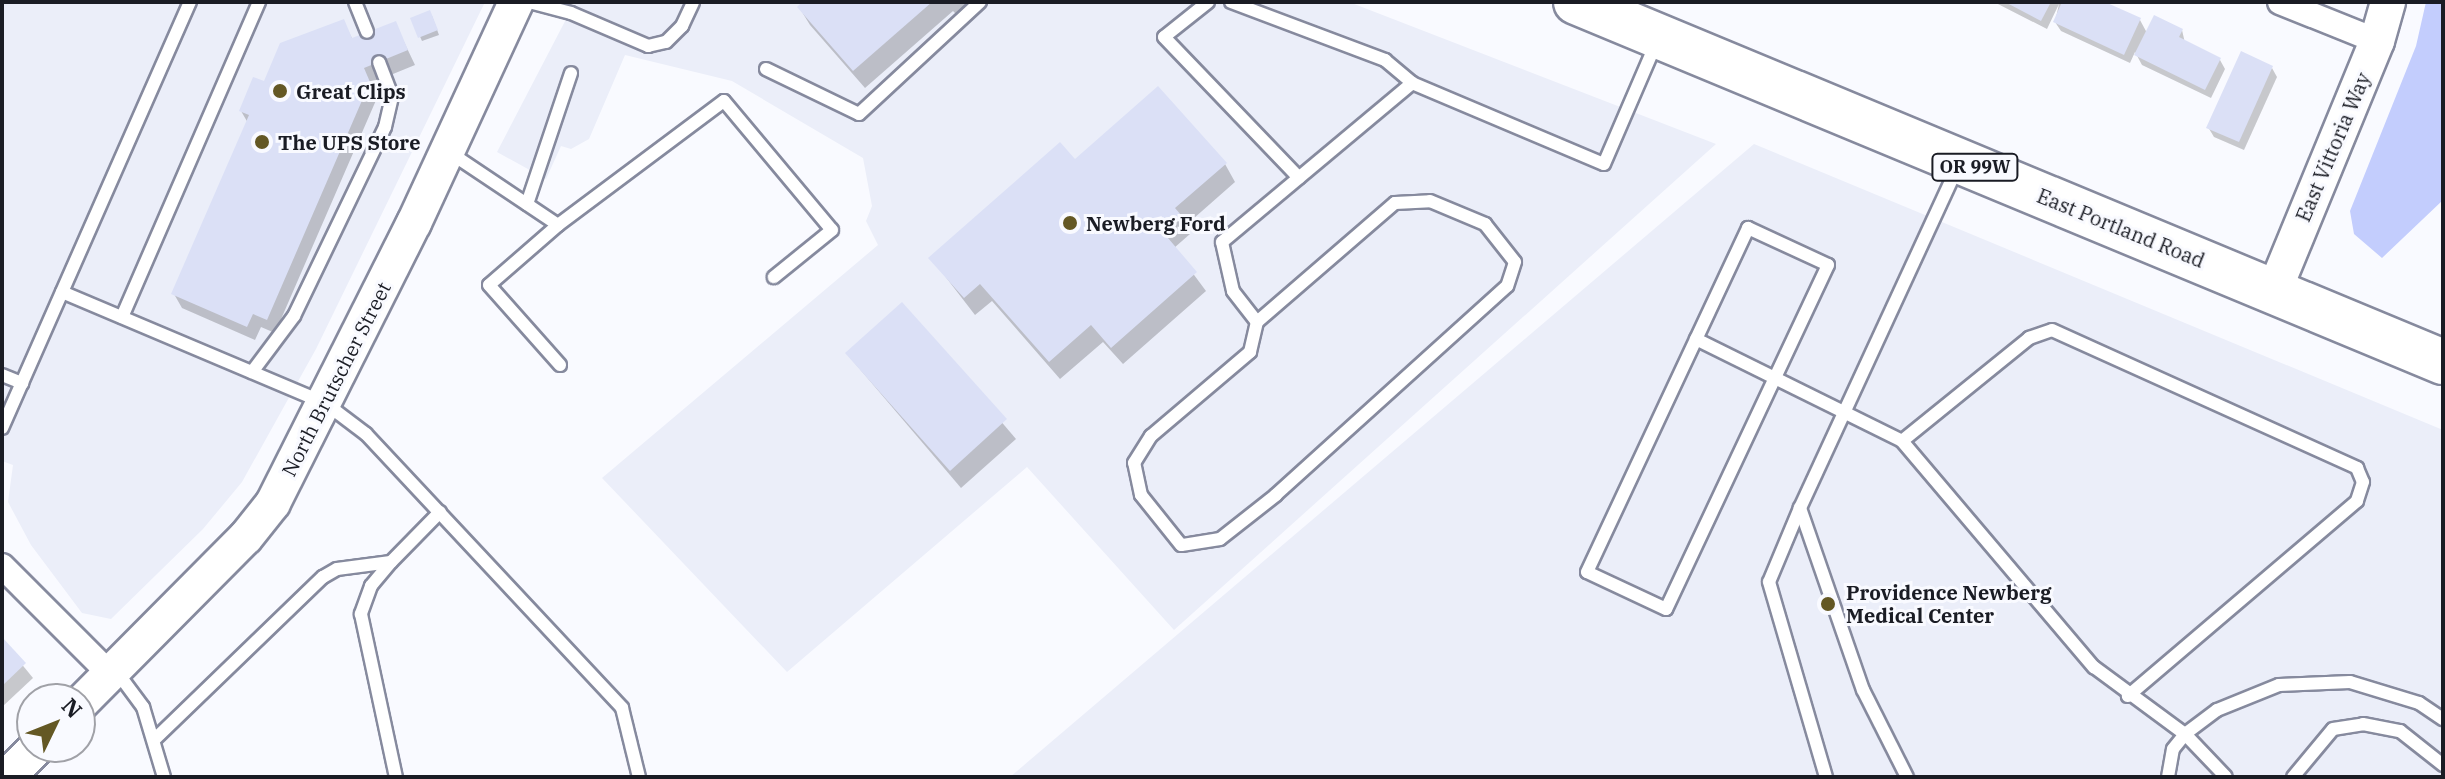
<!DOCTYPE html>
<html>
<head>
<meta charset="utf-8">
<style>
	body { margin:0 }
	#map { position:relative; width:2445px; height:779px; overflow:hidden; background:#f9faff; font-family:"IBM Plex Serif",serif }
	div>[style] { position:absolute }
	.built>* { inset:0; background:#ebeef9 }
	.green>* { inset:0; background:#c3cdfd }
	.shadow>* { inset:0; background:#0003 }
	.building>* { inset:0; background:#dbe0f6 }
	.roads { filter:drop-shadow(2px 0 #868a9e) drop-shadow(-2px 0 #868a9e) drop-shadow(0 2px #868a9e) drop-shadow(0 -2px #868a9e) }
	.lane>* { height:12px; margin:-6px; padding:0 6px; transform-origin:6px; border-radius:6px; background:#fff }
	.street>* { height:24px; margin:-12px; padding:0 12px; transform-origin:12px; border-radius:12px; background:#fff }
	.secondary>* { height:34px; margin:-17px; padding:0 17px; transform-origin:17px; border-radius:17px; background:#fff }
	.highway>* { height:44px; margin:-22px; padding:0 22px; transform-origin:22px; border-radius:22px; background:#fff }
	.dots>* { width:22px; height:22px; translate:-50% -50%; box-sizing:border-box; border:4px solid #f9faff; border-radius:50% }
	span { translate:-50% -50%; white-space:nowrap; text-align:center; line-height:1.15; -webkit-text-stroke:6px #f9faff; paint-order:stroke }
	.shield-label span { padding:2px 6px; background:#f9faff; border:2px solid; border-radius:6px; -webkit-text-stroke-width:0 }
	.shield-label { font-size:18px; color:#1a1c24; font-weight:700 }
	.poi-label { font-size:20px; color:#1a1c24; font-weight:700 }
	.left { translate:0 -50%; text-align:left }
	.street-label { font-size:20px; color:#1a1c24 }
	.frame { position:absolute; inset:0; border:4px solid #1a1c24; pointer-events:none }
	.north { position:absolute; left:16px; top:683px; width:80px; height:80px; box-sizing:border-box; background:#f9faff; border:2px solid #a0a1a7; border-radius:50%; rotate:47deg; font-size:22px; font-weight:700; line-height:32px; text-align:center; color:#1a1c24 }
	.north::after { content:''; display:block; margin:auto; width:28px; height:36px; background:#645824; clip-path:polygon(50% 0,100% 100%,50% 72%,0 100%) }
</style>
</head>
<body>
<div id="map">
	<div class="built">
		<div style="clip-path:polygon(2px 2px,485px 2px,316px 349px,242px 482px,203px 529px,111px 619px,82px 613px,31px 545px,8px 502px,13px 465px,2px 461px)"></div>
		<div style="clip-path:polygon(575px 2px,1349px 2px,1716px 144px,1174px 630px,1027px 467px,787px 672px,602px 478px,878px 245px,866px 221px,872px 206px,863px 158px,732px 81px,625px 55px,589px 139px,571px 149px,561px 146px,546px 179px,497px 152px)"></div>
		<div style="clip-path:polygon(1754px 144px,2443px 430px,2443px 777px,1010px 777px)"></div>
	</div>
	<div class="green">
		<div style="clip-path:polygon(2426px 2px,2443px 2px,2443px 200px,2382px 258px,2354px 234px,2350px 211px,2416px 46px)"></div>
	</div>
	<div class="shadow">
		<div style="clip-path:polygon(805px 2px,974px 2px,958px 16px,953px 11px,865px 88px,810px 25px,799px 7px)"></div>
		<div style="clip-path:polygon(1994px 2px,2101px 2px,2140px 20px,2147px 33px,2182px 30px,2185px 43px,2220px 60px,2225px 69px,2211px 98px,2142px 65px,2135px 52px,2130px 63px,2061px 31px,2055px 22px,2059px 4px,2047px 29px)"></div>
		<div style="clip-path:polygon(432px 16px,439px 35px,422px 41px,412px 19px)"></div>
		<div style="clip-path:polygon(343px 21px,353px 40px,395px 23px,415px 65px,371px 83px,377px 98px,275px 333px,261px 327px,255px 340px,182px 308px,174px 294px,248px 123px,241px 111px,265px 84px)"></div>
		<div style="clip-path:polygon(2272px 68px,2277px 77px,2244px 150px,2214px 137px,2208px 127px)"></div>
		<div style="clip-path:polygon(1075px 162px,1225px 164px,1235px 182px,1185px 226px,1190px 234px,1174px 248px,1206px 291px,1123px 364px,1103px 342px,1060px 379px,992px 301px,975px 315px,931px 258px)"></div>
		<div style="clip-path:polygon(902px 305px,1016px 439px,961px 488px,847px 354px)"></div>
		<div style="clip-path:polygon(2px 640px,33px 678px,2px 707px)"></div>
	</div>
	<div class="building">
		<div style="clip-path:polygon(802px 2px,932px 2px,853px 71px,797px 7px)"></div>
		<div style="clip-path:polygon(2005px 2px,2051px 2px,2041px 21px)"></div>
		<div style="clip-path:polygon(2062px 2px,2105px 2px,2141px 18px,2124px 55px,2053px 22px)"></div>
		<div style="clip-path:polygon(430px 10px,438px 30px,418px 38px,410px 18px)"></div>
		<div style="clip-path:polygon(2154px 15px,2183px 29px,2179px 37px,2221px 58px,2205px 90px,2134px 55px)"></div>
		<div style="clip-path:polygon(344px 19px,352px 38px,396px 21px,408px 50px,364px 68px,370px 82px,267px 320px,253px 314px,247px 327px,171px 294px,249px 115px,239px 111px,253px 77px,264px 81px,280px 43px)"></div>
		<div style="clip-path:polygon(2241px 51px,2273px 66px,2239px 142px,2206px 128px)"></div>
		<div style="clip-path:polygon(1158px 86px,1227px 163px,1175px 208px,1181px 215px,1162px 231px,1197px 272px,1111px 348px,1091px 325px,1049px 362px,980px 284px,964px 298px,928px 258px,1060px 142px,1075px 159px)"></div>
		<div style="clip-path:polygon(902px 302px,1007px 419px,950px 471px,845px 353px)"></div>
		<div style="clip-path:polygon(2px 637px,26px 663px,2px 686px)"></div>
	</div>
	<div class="roads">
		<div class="lane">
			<div style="left:355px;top:2px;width:32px;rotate:68deg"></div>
			<div style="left:529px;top:2px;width:43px;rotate:14.7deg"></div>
			<div style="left:571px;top:13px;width:84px;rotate:23.2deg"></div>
			<div style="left:648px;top:46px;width:18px;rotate:-13deg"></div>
			<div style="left:666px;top:42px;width:23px;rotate:-45deg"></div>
			<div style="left:682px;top:26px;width:26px;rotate:-65deg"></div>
			<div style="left:1208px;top:2px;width:56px;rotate:141.5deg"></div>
			<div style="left:1164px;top:37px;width:195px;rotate:46.2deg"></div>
			<div style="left:1231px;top:2px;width:165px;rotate:20.6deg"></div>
			<div style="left:1385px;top:60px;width:35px;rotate:40deg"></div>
			<div style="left:766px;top:69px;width:103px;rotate:25.8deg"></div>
			<div style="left:859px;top:114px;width:165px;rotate:-42.8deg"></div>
			<div style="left:449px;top:152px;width:131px;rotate:33.8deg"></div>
			<div style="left:558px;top:225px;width:207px;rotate:-36.8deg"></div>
			<div style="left:724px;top:101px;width:168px;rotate:50.1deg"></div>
			<div style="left:832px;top:230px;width:75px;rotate:141deg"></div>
			<div style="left:527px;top:204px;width:138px;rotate:-71.4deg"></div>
			<div style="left:558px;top:225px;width:91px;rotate:139deg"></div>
			<div style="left:489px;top:285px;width:107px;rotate:48.4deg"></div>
			<div style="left:1748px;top:228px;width:88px;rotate:24.8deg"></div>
			<div style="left:1828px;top:265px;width:380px;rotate:115.2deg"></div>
			<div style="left:1666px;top:609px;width:87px;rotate:-154.9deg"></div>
			<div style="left:1587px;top:572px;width:380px;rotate:-64.9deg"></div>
			<div style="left:62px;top:292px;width:285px;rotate:22.9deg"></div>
			<div style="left:325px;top:403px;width:51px;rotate:37.1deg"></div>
			<div style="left:366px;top:434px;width:375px;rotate:46.9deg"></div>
			<div style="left:622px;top:708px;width:71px;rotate:76.2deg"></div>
			<div style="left:122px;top:317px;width:344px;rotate:-66.5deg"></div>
			<div style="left:1257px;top:322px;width:182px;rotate:-40.8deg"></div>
			<div style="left:1395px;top:203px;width:35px;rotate:-3deg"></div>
			<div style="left:1430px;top:201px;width:60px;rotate:22.7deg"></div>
			<div style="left:1485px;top:224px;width:48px;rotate:51.7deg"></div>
			<div style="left:1515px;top:262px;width:25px;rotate:108deg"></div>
			<div style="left:1507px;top:286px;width:312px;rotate:137.9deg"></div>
			<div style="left:1276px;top:495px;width:71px;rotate:141.8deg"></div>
			<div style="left:1220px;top:539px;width:39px;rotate:171deg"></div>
			<div style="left:1181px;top:545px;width:64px;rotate:-128.7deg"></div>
			<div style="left:1141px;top:495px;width:33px;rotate:-102deg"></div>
			<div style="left:1134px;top:463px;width:32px;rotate:-58deg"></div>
			<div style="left:1151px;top:436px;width:130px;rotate:-40.3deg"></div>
			<div style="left:1250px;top:352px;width:31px;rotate:-77deg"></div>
			<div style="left:1257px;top:322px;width:39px;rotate:-128deg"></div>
			<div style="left:1233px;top:291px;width:50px;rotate:-102.7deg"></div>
			<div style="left:1222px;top:242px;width:248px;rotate:-39.9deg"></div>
			<div style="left:1412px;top:83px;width:208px;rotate:22.9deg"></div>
			<div style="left:1604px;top:164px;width:132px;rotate:-66.7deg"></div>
			<div style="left:1696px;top:339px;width:230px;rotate:26.3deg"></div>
			<div style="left:1902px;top:441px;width:297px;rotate:49.7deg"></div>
			<div style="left:2094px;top:667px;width:113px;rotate:36.4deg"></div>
			<div style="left:2185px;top:734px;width:59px;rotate:46.4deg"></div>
			<div style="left:252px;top:372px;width:70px;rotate:-53.1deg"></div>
			<div style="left:294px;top:316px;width:210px;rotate:-64.3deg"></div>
			<div style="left:385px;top:127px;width:32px;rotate:-77deg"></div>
			<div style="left:392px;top:96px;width:36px;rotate:-111deg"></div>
			<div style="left:2px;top:375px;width:22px;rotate:22deg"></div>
			<div style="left:2px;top:428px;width:466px;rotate:-66.2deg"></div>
			<div style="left:1902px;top:441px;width:164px;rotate:-39deg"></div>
			<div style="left:2029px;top:338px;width:24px;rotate:-19deg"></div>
			<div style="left:2052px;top:330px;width:335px;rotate:24.3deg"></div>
			<div style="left:2357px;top:468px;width:15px;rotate:67deg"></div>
			<div style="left:2363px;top:482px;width:20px;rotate:108deg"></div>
			<div style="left:2357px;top:501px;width:301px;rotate:139.6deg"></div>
			<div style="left:1800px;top:508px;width:80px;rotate:112.7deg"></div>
			<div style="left:1769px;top:582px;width:203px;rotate:73.7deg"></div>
			<div style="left:391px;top:562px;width:31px;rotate:130deg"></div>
			<div style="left:371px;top:586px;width:30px;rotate:110deg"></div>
			<div style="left:361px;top:614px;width:167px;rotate:77.9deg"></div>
			<div style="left:117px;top:672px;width:44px;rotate:53.4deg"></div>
			<div style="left:143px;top:707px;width:73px;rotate:73.3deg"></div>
			<div style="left:156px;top:738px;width:232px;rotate:-44deg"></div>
			<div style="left:323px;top:577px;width:16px;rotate:-30deg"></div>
			<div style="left:337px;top:569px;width:54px;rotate:-7.4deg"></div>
			<div style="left:391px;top:562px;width:70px;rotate:-45.6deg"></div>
			<div style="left:1907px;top:777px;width:97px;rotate:-116.8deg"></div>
			<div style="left:1863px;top:690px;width:193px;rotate:-109.1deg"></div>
			<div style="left:1800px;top:508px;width:374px;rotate:-65.2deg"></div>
			<div style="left:2168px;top:777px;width:28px;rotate:-80deg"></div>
			<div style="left:2173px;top:749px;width:19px;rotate:-51deg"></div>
			<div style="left:2185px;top:734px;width:40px;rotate:-37deg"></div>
			<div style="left:2217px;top:710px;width:67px;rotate:-22deg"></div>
			<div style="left:2279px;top:685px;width:71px;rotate:-2.4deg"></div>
			<div style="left:2350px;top:682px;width:72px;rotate:16.9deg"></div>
			<div style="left:2419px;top:703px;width:29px;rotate:34deg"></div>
			<div style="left:2293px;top:777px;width:62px;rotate:-50.2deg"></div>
			<div style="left:2333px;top:729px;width:30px;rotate:-9deg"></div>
			<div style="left:2363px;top:724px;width:38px;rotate:11deg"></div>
			<div style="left:2400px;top:731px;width:55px;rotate:38.3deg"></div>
		</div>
		<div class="street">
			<div style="left:2280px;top:2px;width:105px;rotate:21.9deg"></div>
			<div style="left:2px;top:566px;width:153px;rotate:45deg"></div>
		</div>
		<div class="secondary">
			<div style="left:2274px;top:291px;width:270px;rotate:-67.6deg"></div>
			<div style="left:2377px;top:41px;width:41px;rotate:-74.2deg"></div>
			<div style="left:80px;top:704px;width:235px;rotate:-45.2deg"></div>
			<div style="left:246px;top:537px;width:43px;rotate:-51.5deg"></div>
			<div style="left:273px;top:503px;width:313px;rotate:-63.3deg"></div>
			<div style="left:414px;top:223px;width:243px;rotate:-65.2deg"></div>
			<div style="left:7px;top:777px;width:42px;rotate:-45deg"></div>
		</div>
		<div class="highway">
			<div style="left:1576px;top:2px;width:939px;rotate:22.55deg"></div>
		</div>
	</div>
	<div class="dots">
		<div style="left:280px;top:91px;background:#645824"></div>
		<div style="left:262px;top:142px;background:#645824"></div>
		<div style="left:1070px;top:223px;background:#645824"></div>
		<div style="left:1828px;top:604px;background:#645824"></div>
	</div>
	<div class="shield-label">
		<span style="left:1975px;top:167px">OR 99W</span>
	</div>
	<div class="poi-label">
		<span class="left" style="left:296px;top:91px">Great Clips</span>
		<span class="left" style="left:278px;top:142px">The UPS Store</span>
		<span class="left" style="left:1086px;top:223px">Newberg Ford</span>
		<span class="left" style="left:1846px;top:604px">Providence Newberg<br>Medical Center</span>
	</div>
	<div class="street-label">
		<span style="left:2333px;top:147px;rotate:-67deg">East Vittoria Way</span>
		<span style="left:2121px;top:228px;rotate:22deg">East Portland Road</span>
		<span style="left:336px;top:379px;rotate:-63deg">North Brutscher Street</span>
	</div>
	<div class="frame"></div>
	<div class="north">N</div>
</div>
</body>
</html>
